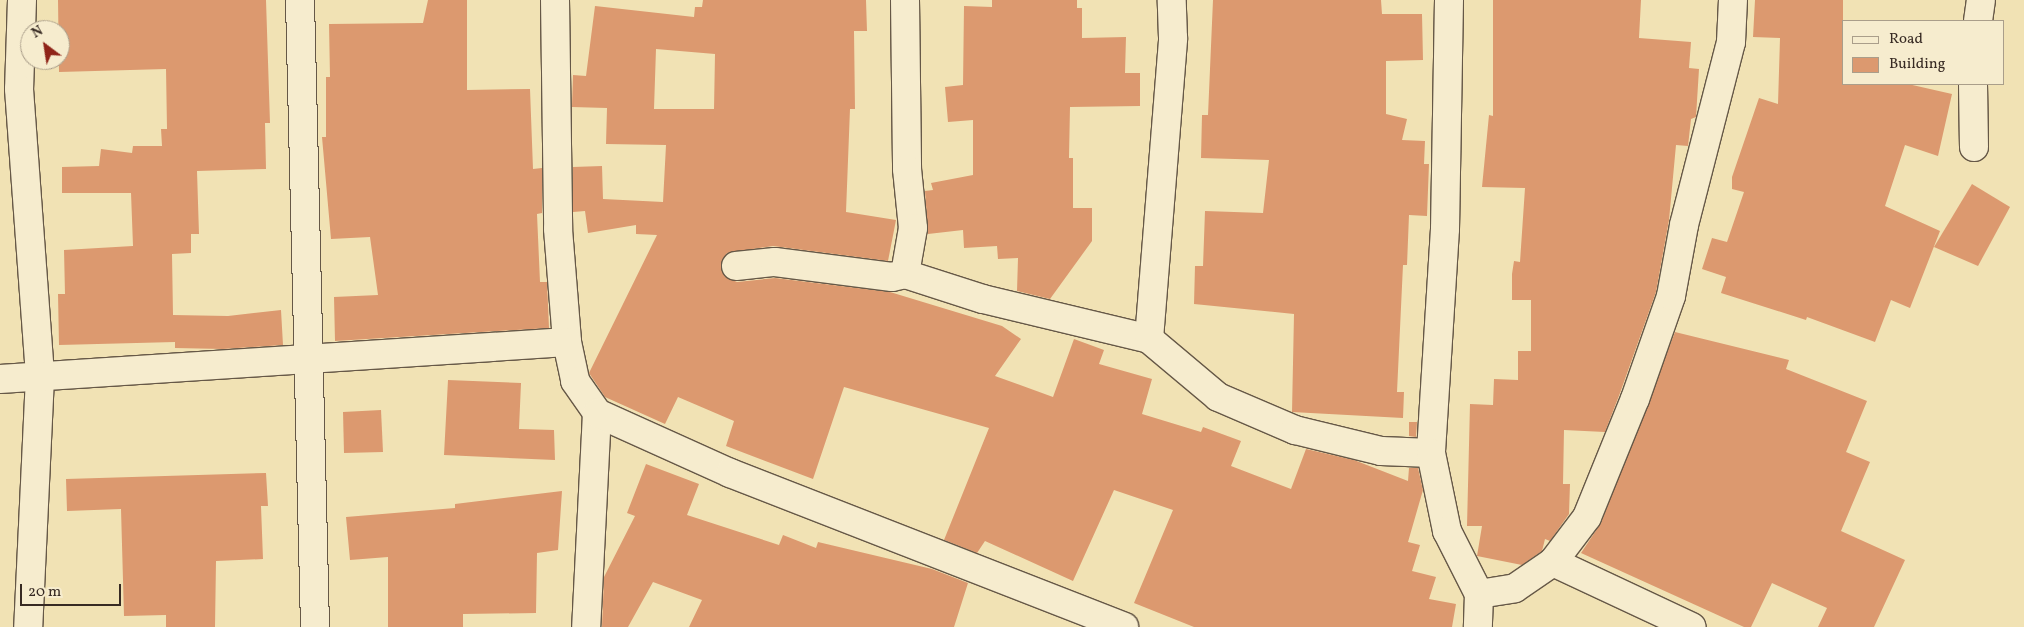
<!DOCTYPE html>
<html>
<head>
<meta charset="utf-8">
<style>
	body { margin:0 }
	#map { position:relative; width:2024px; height:627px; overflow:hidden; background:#f1e2b4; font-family:Vollkorn,serif }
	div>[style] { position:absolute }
	.building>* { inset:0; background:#dc996f }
	.roads { filter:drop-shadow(1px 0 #665847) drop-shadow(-1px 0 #665847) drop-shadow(0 1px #665847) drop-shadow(0 -1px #665847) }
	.minor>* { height:28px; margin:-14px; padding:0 14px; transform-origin:14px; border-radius:14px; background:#f6ecce }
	span { translate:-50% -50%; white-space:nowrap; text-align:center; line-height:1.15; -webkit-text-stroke:4px #f6ecce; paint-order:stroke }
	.legend { position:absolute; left:1842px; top:20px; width:162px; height:65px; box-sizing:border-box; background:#f6ecce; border:1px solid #aa9e8a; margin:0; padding:6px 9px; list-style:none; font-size:15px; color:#372a23 }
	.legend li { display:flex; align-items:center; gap:10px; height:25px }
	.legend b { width:25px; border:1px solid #aa9e8a }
	.north { position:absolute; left:20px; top:20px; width:50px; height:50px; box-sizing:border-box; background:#f6ecce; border:1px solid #aa9e8a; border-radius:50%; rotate:329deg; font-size:14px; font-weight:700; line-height:20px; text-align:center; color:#372a23 }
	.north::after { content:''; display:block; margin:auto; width:18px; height:22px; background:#8f2418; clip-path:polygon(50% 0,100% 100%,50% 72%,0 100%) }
	.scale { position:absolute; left:20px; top:584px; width:101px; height:22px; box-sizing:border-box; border:2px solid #372a23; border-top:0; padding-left:6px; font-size:15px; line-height:18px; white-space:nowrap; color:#372a23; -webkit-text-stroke:4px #f6ecce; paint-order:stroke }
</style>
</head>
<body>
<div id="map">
	<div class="building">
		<div style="clip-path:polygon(58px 0,266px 0,270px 123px,265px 123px,266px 169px,197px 171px,199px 234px,191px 234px,191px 253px,172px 254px,173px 315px,228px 316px,281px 310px,283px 345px,223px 349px,175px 348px,175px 342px,59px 345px,58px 294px,65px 294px,64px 250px,133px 246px,131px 193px,62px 193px,62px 167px,99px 166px,101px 149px,132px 153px,133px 146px,162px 146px,161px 129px,167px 129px,166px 69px,59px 72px)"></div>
		<div style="clip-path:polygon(428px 0,467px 0,467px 90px,530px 89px,533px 169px,542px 168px,542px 213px,537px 214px,540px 282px,547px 282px,549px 328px,335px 341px,334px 297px,378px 295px,370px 237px,331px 239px,322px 137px,326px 137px,326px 77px,330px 77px,329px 24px,423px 23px)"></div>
		<div style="clip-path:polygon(evenodd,703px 0,866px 0,867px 31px,854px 31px,855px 109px,850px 109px,846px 212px,896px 220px,888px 261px,773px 246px,727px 253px,722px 260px,724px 276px,737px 282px,775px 278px,890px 292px,1002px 326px,1021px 339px,995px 376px,1053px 397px,1074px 339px,1104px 350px,1099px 364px,1152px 379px,1142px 414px,1201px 432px,1203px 427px,1241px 441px,1231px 466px,1291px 489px,1306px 449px,1354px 460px,1408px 481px,1409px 468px,1418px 468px,1423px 490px,1408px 542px,1420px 545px,1412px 571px,1436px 577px,1429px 599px,1456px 604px,1452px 627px,1194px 627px,1134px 603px,1173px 510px,1114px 490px,1073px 581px,985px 541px,977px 553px,944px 540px,989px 428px,844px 387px,813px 479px,726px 446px,734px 421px,678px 397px,665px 424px,605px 397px,589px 373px,657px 235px,636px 234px,636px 225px,588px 233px,585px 211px,573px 212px,573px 167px,602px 166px,603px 199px,663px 202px,666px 145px,606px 144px,607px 108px,572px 107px,573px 75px,586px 76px,595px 6px,694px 17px,695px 7px,702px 7px,703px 0,656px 49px,715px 54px,714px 109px,654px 109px,656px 49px)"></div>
		<div style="clip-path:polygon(992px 0,1077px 0,1077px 8px,1082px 8px,1082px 38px,1126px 37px,1125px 73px,1140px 73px,1140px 106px,1070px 107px,1069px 158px,1073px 158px,1073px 208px,1092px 208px,1092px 241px,1050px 299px,1017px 291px,1018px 258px,998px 259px,997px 246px,964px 248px,963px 230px,928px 234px,925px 191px,933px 190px,931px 183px,973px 175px,973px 120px,948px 122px,945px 87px,963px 85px,964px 6px,992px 7px)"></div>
		<div style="clip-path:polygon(1213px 0,1381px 0,1382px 14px,1422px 14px,1423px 60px,1386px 61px,1386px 114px,1407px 119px,1402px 140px,1425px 141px,1424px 164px,1429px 164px,1427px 216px,1409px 215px,1407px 265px,1403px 265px,1397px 392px,1404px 392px,1403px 418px,1292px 412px,1294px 314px,1194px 304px,1195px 266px,1203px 266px,1205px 211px,1263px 213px,1269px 160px,1201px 158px,1202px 115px,1208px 115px)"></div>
		<div style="clip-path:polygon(1493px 0,1641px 0,1639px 38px,1691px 42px,1689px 68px,1699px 69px,1696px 117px,1691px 119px,1688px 146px,1676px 145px,1669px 220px,1656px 292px,1620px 393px,1605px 432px,1564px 430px,1563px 484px,1570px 484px,1569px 514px,1550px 541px,1545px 539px,1542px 551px,1522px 565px,1477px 556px,1482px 526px,1467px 526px,1470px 404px,1493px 405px,1494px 379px,1518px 380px,1518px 351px,1531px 351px,1531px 300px,1512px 300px,1512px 274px,1514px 261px,1520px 262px,1525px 188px,1482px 187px,1489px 115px,1493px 116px)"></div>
		<div style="clip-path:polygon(1755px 0,1843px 0,1843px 84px,1908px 84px,1952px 94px,1938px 156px,1905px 145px,1885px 206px,1940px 231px,1910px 308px,1891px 300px,1875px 342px,1807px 317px,1806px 320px,1721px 293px,1726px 277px,1702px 269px,1712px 238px,1727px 242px,1744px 192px,1732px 189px,1732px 177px,1759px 98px,1778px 104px,1780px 38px,1753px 37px)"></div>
		<div style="clip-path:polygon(1972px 184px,2010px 207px,1978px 266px,1934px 247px)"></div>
		<div style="clip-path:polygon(1675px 332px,1789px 360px,1786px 369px,1867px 401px,1846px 452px,1870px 462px,1841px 531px,1905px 560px,1874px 627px,1818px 627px,1827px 608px,1772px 583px,1751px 627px,1744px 627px,1581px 553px,1601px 523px)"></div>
		<div style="clip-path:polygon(448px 380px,521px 383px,519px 429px,554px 430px,555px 460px,444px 455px)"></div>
		<div style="clip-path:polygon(381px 410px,383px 452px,344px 453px,343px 412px)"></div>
		<div style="clip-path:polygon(1409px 422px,1417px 422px,1416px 437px,1409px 436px)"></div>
		<div style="clip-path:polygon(646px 464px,699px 484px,687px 515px,779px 545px,783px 535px,816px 548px,818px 542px,932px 569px,968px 583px,954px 627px,689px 627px,702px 600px,653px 582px,628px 627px,602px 627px,604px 577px,635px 516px,627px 513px)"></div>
		<div style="clip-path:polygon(266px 473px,268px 506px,261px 506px,263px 559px,216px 561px,215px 627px,166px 627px,166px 615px,124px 616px,121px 509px,67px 511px,66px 479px)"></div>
		<div style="clip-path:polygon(562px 491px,558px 550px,537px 553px,536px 613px,463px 614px,463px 627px,388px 627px,388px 557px,350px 560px,346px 517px,455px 508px,455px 504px)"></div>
	</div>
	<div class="roads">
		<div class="minor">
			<div style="left:22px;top:0;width:89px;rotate:91.9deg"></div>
			<div style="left:19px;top:89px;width:289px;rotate:85.8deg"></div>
			<div style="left:40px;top:377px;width:250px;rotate:92.7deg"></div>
			<div style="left:300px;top:0;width:627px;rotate:88.63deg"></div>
			<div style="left:555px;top:0;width:229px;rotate:89.2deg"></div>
			<div style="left:558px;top:229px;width:113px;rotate:85.4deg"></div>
			<div style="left:905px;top:0;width:169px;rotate:89.3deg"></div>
			<div style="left:907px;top:169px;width:59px;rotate:84.2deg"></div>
			<div style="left:913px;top:228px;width:47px;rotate:99.9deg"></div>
			<div style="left:905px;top:274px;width:82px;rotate:17.8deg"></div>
			<div style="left:983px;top:299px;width:171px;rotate:13.5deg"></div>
			<div style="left:1149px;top:339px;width:90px;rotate:40deg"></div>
			<div style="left:1218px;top:397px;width:84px;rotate:23.2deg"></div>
			<div style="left:1295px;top:430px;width:89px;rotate:13.7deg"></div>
			<div style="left:1381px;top:451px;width:50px;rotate:2.3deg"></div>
			<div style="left:1449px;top:0;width:229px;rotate:91deg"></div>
			<div style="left:1445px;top:229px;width:224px;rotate:93.6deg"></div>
			<div style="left:1431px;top:453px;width:80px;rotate:78.4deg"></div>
			<div style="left:1447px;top:531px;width:71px;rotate:63.1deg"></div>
			<div style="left:1479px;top:594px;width:33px;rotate:92deg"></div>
			<div style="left:1978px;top:21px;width:21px;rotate:-82deg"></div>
			<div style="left:1973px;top:84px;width:63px;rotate:89.1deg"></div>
			<div style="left:736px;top:266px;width:39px;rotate:-6deg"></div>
			<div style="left:775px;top:262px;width:118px;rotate:7.3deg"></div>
			<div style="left:892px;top:277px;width:13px;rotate:-13deg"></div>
			<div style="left:1149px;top:339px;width:302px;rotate:-85.4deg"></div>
			<div style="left:1173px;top:38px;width:38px;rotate:-92deg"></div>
			<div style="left:0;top:379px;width:568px;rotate:-3.73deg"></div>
			<div style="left:567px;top:342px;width:40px;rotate:78deg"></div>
			<div style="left:575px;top:381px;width:39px;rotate:55deg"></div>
			<div style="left:597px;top:413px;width:214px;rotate:92.9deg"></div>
			<div style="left:597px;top:413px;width:146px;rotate:24.3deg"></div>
			<div style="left:730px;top:473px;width:423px;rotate:21.3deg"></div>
			<div style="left:1553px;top:562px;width:153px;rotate:25.1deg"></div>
			<div style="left:1479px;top:594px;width:36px;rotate:-9deg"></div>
			<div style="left:1515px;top:588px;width:46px;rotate:-34.4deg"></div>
			<div style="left:1553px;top:562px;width:56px;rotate:-52.9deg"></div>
			<div style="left:1587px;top:517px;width:127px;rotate:-67.9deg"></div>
			<div style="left:1635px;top:399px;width:109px;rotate:-70.7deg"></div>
			<div style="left:1671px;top:296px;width:72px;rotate:-79.6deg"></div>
			<div style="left:1684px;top:225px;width:189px;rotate:-75.6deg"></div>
			<div style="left:1731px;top:42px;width:42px;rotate:-87.3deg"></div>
		</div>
	</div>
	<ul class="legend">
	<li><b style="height:6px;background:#f6ecce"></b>Road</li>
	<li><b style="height:14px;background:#dc996f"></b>Building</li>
	</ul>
	<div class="north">N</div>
	<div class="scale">20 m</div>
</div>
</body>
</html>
